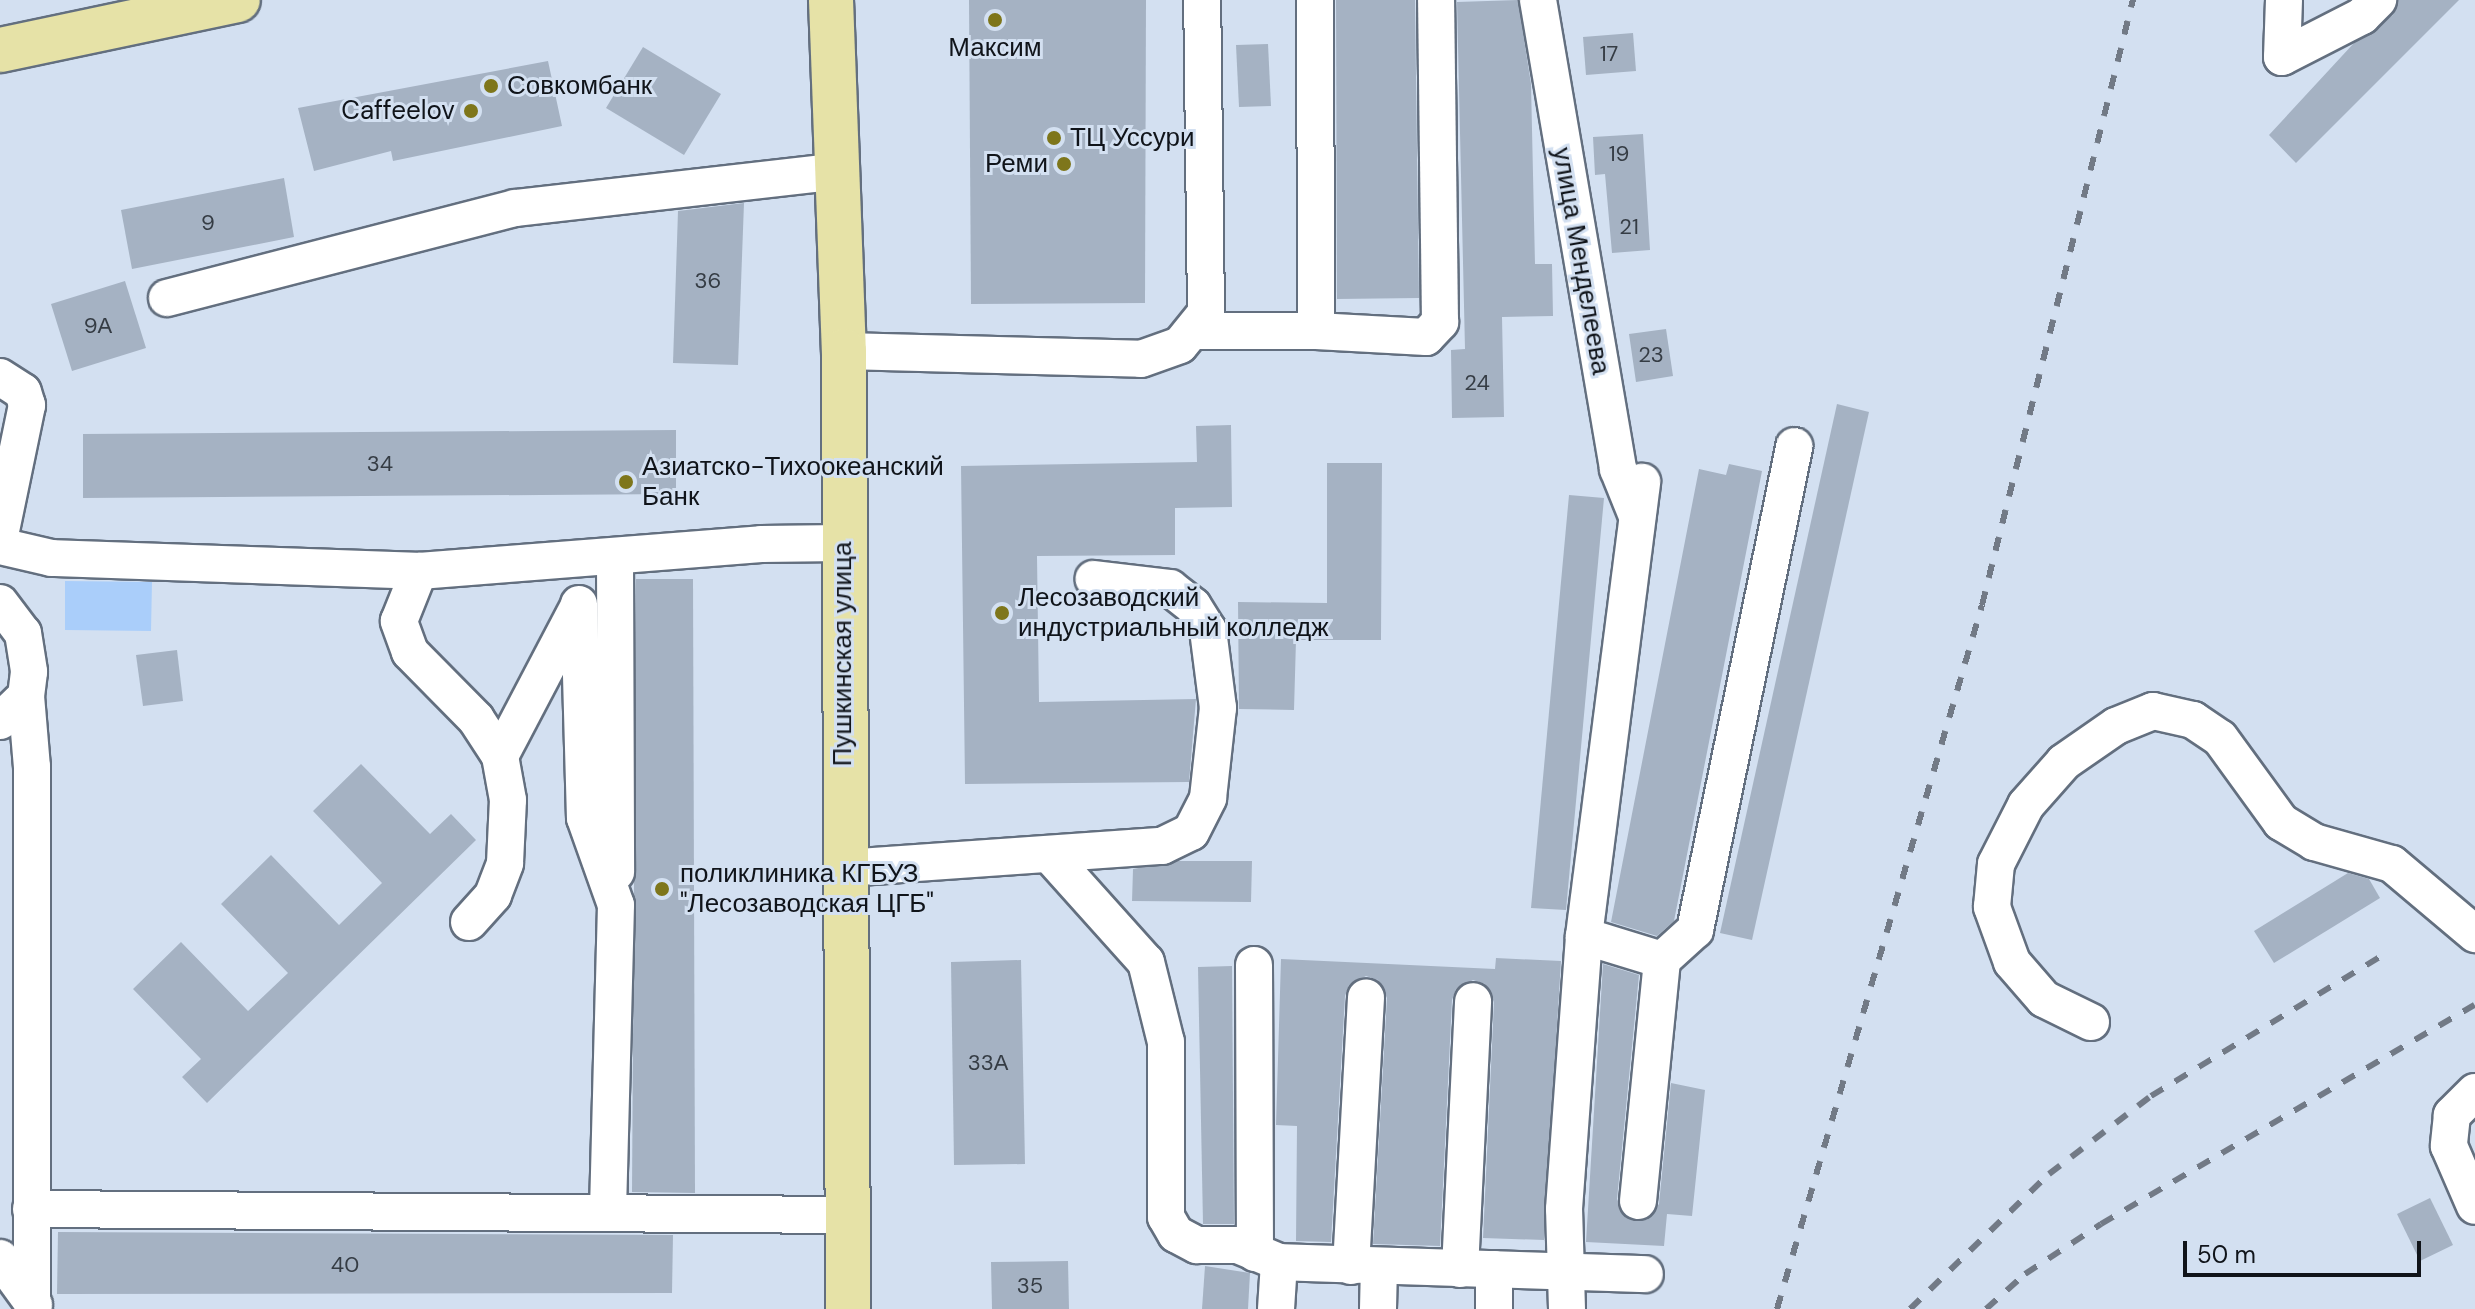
<!DOCTYPE html>
<html>
<head>
<meta charset="utf-8">
<style>
	body { margin:0 }
	#map { position:relative; width:2475px; height:1309px; overflow:hidden; background:#d3e0f1; font-family:"DM Sans",sans-serif }
	div>[style] { position:absolute }
	.green>* { inset:0; background:#aacefa }
	.building>* { inset:0; background:#a5b2c3 }
	.roads { filter:drop-shadow(2px 0 #636f7f) drop-shadow(-2px 0 #636f7f) drop-shadow(0 2px #636f7f) drop-shadow(0 -2px #636f7f) }
	.minor>* { height:36px; margin:-18px; padding:0 18px; transform-origin:18px; border-radius:18px; background:#fff }
	.major>* { height:44px; margin:-22px; padding:0 22px; transform-origin:22px; border-radius:22px; background:#e6e2a7 }
	.rail>* { height:6px; margin-top:-3px; transform-origin:0; background:repeating-linear-gradient(90deg,#727a86 0 14px,transparent 0 28px) }
	.dots>* { width:22px; height:22px; translate:-50% -50%; box-sizing:border-box; border:4px solid #d3e0f1; border-radius:50% }
	span { translate:-50% -50%; white-space:nowrap; text-align:center; line-height:1.15; -webkit-text-stroke:6px #d3e0f1; paint-order:stroke }
	.number-label { font-size:22px; color:#353c44 }
	.number-label span { -webkit-text-stroke-width:0 }
	.poi-label { font-size:26px; color:#10141a }
	.left { translate:0 -50%; text-align:left }
	.right { translate:-100% -50%; text-align:right }
	.street-label { font-size:26px; color:#10141a }
	.scale { position:absolute; left:2183px; top:1241px; width:238px; height:36px; box-sizing:border-box; border:4px solid #10141a; border-top:0; padding-left:10px; font-size:24px; line-height:28px; white-space:nowrap; color:#10141a; -webkit-text-stroke:6px #d3e0f1; paint-order:stroke }
</style>
</head>
<body>
<div id="map">
	<div class="green">
		<div style="clip-path:polygon(65px 581px,152px 582px,151px 631px,65px 630px)"></div>
	</div>
	<div class="building">
		<div style="clip-path:polygon(969px 0,1146px 0,1145px 303px,971px 304px)"></div>
		<div style="clip-path:polygon(1336px 0,1415px 0,1419px 298px,1337px 299px)"></div>
		<div style="clip-path:polygon(1518px 0,1531px 84px,1535px 264px,1552px 264px,1553px 316px,1502px 317px,1504px 417px,1452px 418px,1451px 350px,1465px 349px,1457px 2px)"></div>
		<div style="clip-path:polygon(2398px 0,2459px 0,2296px 163px,2269px 135px,2354px 43px,2393px 15px)"></div>
		<div style="clip-path:polygon(1633px 33px,1636px 71px,1586px 75px,1583px 37px)"></div>
		<div style="clip-path:polygon(1268px 44px,1271px 106px,1239px 107px,1236px 45px)"></div>
		<div style="clip-path:polygon(643px 47px,721px 94px,684px 155px,606px 108px)"></div>
		<div style="clip-path:polygon(548px 61px,562px 126px,393px 161px,391px 151px,314px 171px,298px 108px)"></div>
		<div style="clip-path:polygon(1643px 134px,1650px 250px,1612px 253px,1605px 174px,1595px 175px,1593px 137px)"></div>
		<div style="clip-path:polygon(284px 178px,294px 237px,132px 269px,121px 210px)"></div>
		<div style="clip-path:polygon(744px 203px,738px 365px,673px 363px,678px 211px)"></div>
		<div style="clip-path:polygon(125px 281px,146px 348px,72px 371px,51px 304px)"></div>
		<div style="clip-path:polygon(1666px 329px,1673px 376px,1636px 382px,1629px 334px)"></div>
		<div style="clip-path:polygon(1837px 404px,1869px 412px,1752px 940px,1720px 933px)"></div>
		<div style="clip-path:polygon(1231px 425px,1232px 507px,1175px 508px,1175px 555px,1037px 556px,1039px 702px,1196px 699px,1189px 782px,965px 784px,961px 466px,1197px 462px,1196px 426px)"></div>
		<div style="clip-path:polygon(676px 430px,676px 494px,83px 498px,83px 434px)"></div>
		<div style="clip-path:polygon(1327px 463px,1382px 463px,1381px 640px,1296px 640px,1294px 710px,1239px 709px,1238px 602px,1327px 603px)"></div>
		<div style="clip-path:polygon(1729px 464px,1762px 471px,1674px 921px,1657px 936px,1611px 922px,1699px 469px,1726px 475px)"></div>
		<div style="clip-path:polygon(1569px 495px,1604px 498px,1566px 910px,1531px 908px)"></div>
		<div style="clip-path:polygon(636px 579px,693px 579px,695px 1193px,632px 1192px)"></div>
		<div style="clip-path:polygon(177px 650px,183px 701px,143px 706px,136px 655px)"></div>
		<div style="clip-path:polygon(361px 764px,430px 834px,451px 814px,476px 840px,207px 1103px,182px 1077px,201px 1059px,133px 989px,181px 942px,248px 1011px,288px 973px,221px 904px,271px 855px,339px 925px,382px 883px,313px 811px)"></div>
		<div style="clip-path:polygon(1178px 861px,1252px 861px,1251px 902px,1132px 901px,1133px 869px)"></div>
		<div style="clip-path:polygon(2348px 873px,2369px 879px,2380px 898px,2274px 963px,2254px 931px)"></div>
		<div style="clip-path:polygon(1496px 958px,1561px 961px,1544px 1240px,1483px 1238px,1494px 1002px,1485px 984px,1473px 980px,1456px 989px,1452px 1000px,1440px 1246px,1373px 1244px,1387px 998px,1378px 980px,1366px 976px,1349px 985px,1345px 996px,1331px 1242px,1296px 1241px,1297px 1126px,1276px 1125px,1281px 959px,1495px 969px)"></div>
		<div style="clip-path:polygon(1021px 960px,1025px 1164px,954px 1165px,951px 962px)"></div>
		<div style="clip-path:polygon(1603px 964px,1639px 975px,1617px 1199px,1626px 1218px,1647px 1220px,1659px 1204px,1671px 1083px,1705px 1090px,1692px 1216px,1667px 1214px,1664px 1246px,1586px 1242px)"></div>
		<div style="clip-path:polygon(1232px 966px,1234px 1224px,1203px 1224px,1198px 967px)"></div>
		<div style="clip-path:polygon(2430px 1198px,2453px 1245px,2420px 1261px,2397px 1214px)"></div>
		<div style="clip-path:polygon(58px 1232px,673px 1235px,672px 1293px,57px 1294px)"></div>
		<div style="clip-path:polygon(1068px 1261px,1069px 1309px,992px 1309px,991px 1262px)"></div>
		<div style="clip-path:polygon(1205px 1266px,1250px 1273px,1248px 1309px,1202px 1309px)"></div>
	</div>
	<div class="roads">
		<div class="minor">
			<div style="left:1315px;top:0;width:331px;rotate:89.8deg"></div>
			<div style="left:1316px;top:331px;width:110px;rotate:3.1deg"></div>
			<div style="left:1426px;top:337px;width:21px;rotate:-47deg"></div>
			<div style="left:1440px;top:322px;width:322px;rotate:-90.7deg"></div>
			<div style="left:1538px;top:0;width:476px;rotate:80.3deg"></div>
			<div style="left:1618px;top:469px;width:51px;rotate:68deg"></div>
			<div style="left:2284px;top:0;width:57px;rotate:92deg"></div>
			<div style="left:2282px;top:57px;width:90px;rotate:-27.1deg"></div>
			<div style="left:2362px;top:16px;width:23px;rotate:-45deg"></div>
			<div style="left:167px;top:298px;width:359px;rotate:-14.5deg"></div>
			<div style="left:515px;top:208px;width:326px;rotate:-6.5deg"></div>
			<div style="left:1194px;top:331px;width:122px"></div>
			<div style="left:844px;top:351px;width:297px;rotate:1.5deg"></div>
			<div style="left:1141px;top:359px;width:41px;rotate:-19.7deg"></div>
			<div style="left:1180px;top:345px;width:41px;rotate:-50.9deg"></div>
			<div style="left:1206px;top:313px;width:313px;rotate:-90.7deg"></div>
			<div style="left:0;top:377px;width:27px;rotate:33deg"></div>
			<div style="left:23px;top:392px;width:14px;rotate:73deg"></div>
			<div style="left:27px;top:405px;width:133px;rotate:101.7deg"></div>
			<div style="left:0;top:546px;width:53px;rotate:13deg"></div>
			<div style="left:52px;top:558px;width:367px;rotate:2deg"></div>
			<div style="left:615px;top:558px;width:314px;rotate:89.8deg"></div>
			<div style="left:0;top:603px;width:38px;rotate:53deg"></div>
			<div style="left:23px;top:633px;width:39px;rotate:81deg"></div>
			<div style="left:29px;top:672px;width:24px;rotate:97deg"></div>
			<div style="left:26px;top:696px;width:36px;rotate:136deg"></div>
			<div style="left:579px;top:604px;width:214px;rotate:88.4deg"></div>
			<div style="left:585px;top:818px;width:92px;rotate:70.4deg"></div>
			<div style="left:616px;top:905px;width:307px;rotate:91.5deg"></div>
			<div style="left:26px;top:696px;width:71px;rotate:85.2deg"></div>
			<div style="left:32px;top:767px;width:536px;rotate:90deg"></div>
			<div style="left:500px;top:756px;width:164px;rotate:-62.3deg"></div>
			<div style="left:1049px;top:854px;width:145px;rotate:48.1deg"></div>
			<div style="left:1146px;top:962px;width:82px;rotate:76deg"></div>
			<div style="left:1166px;top:1042px;width:175px;rotate:90deg"></div>
			<div style="left:1166px;top:1217px;width:20px;rotate:60deg"></div>
			<div style="left:1176px;top:1234px;width:24px;rotate:28deg"></div>
			<div style="left:1197px;top:1245px;width:41px"></div>
			<div style="left:1238px;top:1245px;width:44px;rotate:22.5deg"></div>
			<div style="left:1279px;top:1262px;width:366px;rotate:1.9deg"></div>
			<div style="left:845px;top:868px;width:318px;rotate:-4deg"></div>
			<div style="left:1162px;top:846px;width:32px;rotate:-26deg"></div>
			<div style="left:1191px;top:832px;width:38px;rotate:-63deg"></div>
			<div style="left:1208px;top:798px;width:91px;rotate:-83.7deg"></div>
			<div style="left:1218px;top:708px;width:79px;rotate:-97.3deg"></div>
			<div style="left:1208px;top:630px;width:28px;rotate:-122deg"></div>
			<div style="left:1193px;top:606px;width:29px;rotate:-142deg"></div>
			<div style="left:1170px;top:588px;width:77px;rotate:-173.2deg"></div>
			<div style="left:469px;top:922px;width:36px;rotate:-48deg"></div>
			<div style="left:493px;top:895px;width:34px;rotate:-69deg"></div>
			<div style="left:505px;top:863px;width:63px;rotate:-87.3deg"></div>
			<div style="left:508px;top:800px;width:45px;rotate:-100.3deg"></div>
			<div style="left:500px;top:756px;width:44px;rotate:-123deg"></div>
			<div style="left:476px;top:719px;width:94px;rotate:-134.6deg"></div>
			<div style="left:410px;top:652px;width:33px;rotate:-110deg"></div>
			<div style="left:399px;top:621px;width:54px;rotate:-68.2deg"></div>
			<div style="left:419px;top:571px;width:343px;rotate:-4.5deg"></div>
			<div style="left:761px;top:544px;width:81px;rotate:-0.7deg"></div>
			<div style="left:1584px;top:936px;width:82px;rotate:17.1deg"></div>
			<div style="left:1254px;top:965px;width:288px;rotate:89.8deg"></div>
			<div style="left:2091px;top:1022px;width:52px;rotate:-153.9deg"></div>
			<div style="left:2044px;top:999px;width:49px;rotate:-130.9deg"></div>
			<div style="left:2012px;top:962px;width:59px;rotate:-110deg"></div>
			<div style="left:1992px;top:907px;width:43px;rotate:-84.7deg"></div>
			<div style="left:1996px;top:864px;width:66px;rotate:-63deg"></div>
			<div style="left:2026px;top:805px;width:57px;rotate:-48.5deg"></div>
			<div style="left:2064px;top:762px;width:63px;rotate:-34.7deg"></div>
			<div style="left:2116px;top:726px;width:40px;rotate:-22deg"></div>
			<div style="left:2153px;top:711px;width:41px;rotate:12.7deg"></div>
			<div style="left:2193px;top:720px;width:32px;rotate:34deg"></div>
			<div style="left:2220px;top:738px;width:104px;rotate:54deg"></div>
			<div style="left:2281px;top:822px;width:39px;rotate:31deg"></div>
			<div style="left:2314px;top:842px;width:81px;rotate:15.8deg"></div>
			<div style="left:2392px;top:864px;width:109px;rotate:40.1deg"></div>
			<div style="left:2475px;top:1092px;width:33px;rotate:135deg"></div>
			<div style="left:2452px;top:1115px;width:31px;rotate:96deg"></div>
			<div style="left:2449px;top:1146px;width:65px;rotate:66.6deg"></div>
			<div style="left:1638px;top:1201px;width:242px;rotate:-84.3deg"></div>
			<div style="left:1662px;top:960px;width:45px;rotate:-42.3deg"></div>
			<div style="left:1695px;top:930px;width:494px;rotate:-78.4deg"></div>
			<div style="left:31px;top:1209px;width:818px;rotate:0.42deg"></div>
			<div style="left:0;top:1258px;width:58px;rotate:54.1deg"></div>
			<div style="left:1351px;top:1266px;width:269px;rotate:-86.8deg"></div>
			<div style="left:1460px;top:1269px;width:268px;rotate:-87.2deg"></div>
			<div style="left:1276px;top:1309px;width:47px;rotate:-86.3deg"></div>
			<div style="left:1378px;top:1309px;width:43px;rotate:-88.7deg"></div>
			<div style="left:1494px;top:1309px;width:40px;rotate:-90deg"></div>
			<div style="left:1567px;top:1309px;width:100px;rotate:-91.7deg"></div>
			<div style="left:1564px;top:1209px;width:274px;rotate:-85.8deg"></div>
			<div style="left:1584px;top:936px;width:458px;rotate:-82.7deg"></div>
		</div>
		<div class="major">
			<div style="left:831px;top:0;width:351px;rotate:87.9deg"></div>
			<div style="left:844px;top:351px;width:958px;rotate:89.76deg"></div>
			<div style="left:0;top:50px;width:243px;rotate:-11.9deg"></div>
		</div>
	</div>
	<div class="rail">
		<div style="left:1777px;top:1309px;width:733px;rotate:-73.76deg"></div>
		<div style="left:1982px;top:605px;width:624px;rotate:-75.99deg"></div>
		<div style="left:1910px;top:1309px;width:194px;rotate:-44.2deg"></div>
		<div style="left:2049px;top:1174px;width:128px;rotate:-37.4deg"></div>
		<div style="left:2151px;top:1096px;width:271px;rotate:-31.3deg"></div>
		<div style="left:1986px;top:1309px;width:52px;rotate:-41.9deg"></div>
		<div style="left:2025px;top:1274px;width:91px;rotate:-33.3deg"></div>
		<div style="left:2101px;top:1224px;width:433px;rotate:-30.4deg"></div>
	</div>
	<div class="dots">
		<div style="left:995px;top:20px;background:#7e761b"></div>
		<div style="left:491px;top:86px;background:#7e761b"></div>
		<div style="left:471px;top:111px;background:#7e761b"></div>
		<div style="left:1054px;top:138px;background:#7e761b"></div>
		<div style="left:1064px;top:164px;background:#7e761b"></div>
		<div style="left:626px;top:482px;background:#7e761b"></div>
		<div style="left:1002px;top:613px;background:#7e761b"></div>
		<div style="left:662px;top:889px;background:#7e761b"></div>
	</div>
	<div class="number-label">
		<span style="left:1609px;top:54px">17</span>
		<span style="left:1619px;top:154px">19</span>
		<span style="left:208px;top:223px">9</span>
		<span style="left:1629px;top:227px">21</span>
		<span style="left:708px;top:281px">36</span>
		<span style="left:98px;top:326px">9А</span>
		<span style="left:1651px;top:355px">23</span>
		<span style="left:1477px;top:383px">24</span>
		<span style="left:380px;top:464px">34</span>
		<span style="left:988px;top:1063px">33А</span>
		<span style="left:345px;top:1265px">40</span>
		<span style="left:1030px;top:1286px">35</span>
	</div>
	<div class="poi-label">
		<span style="left:995px;top:48px">Максим</span>
		<span class="left" style="left:507px;top:86px">Совкомбанк</span>
		<span class="right" style="left:455px;top:111px">Caffeelov</span>
		<span class="left" style="left:1070px;top:138px">ТЦ Уссури</span>
		<span class="right" style="left:1048px;top:164px">Реми</span>
		<span class="left" style="left:642px;top:482px">Азиатско-Тихоокеанский<br>Банк</span>
		<span class="left" style="left:1018px;top:613px">Лесозаводский<br>индустриальный колледж</span>
		<span class="left" style="left:680px;top:889px">поликлиника КГБУЗ<br>"Лесозаводская ЦГБ"</span>
	</div>
	<div class="street-label">
		<span style="left:1581px;top:261px;rotate:80deg">улица Менделеева</span>
		<span style="left:843px;top:654px;rotate:-90deg">Пушкинская улица</span>
	</div>
	<div class="scale">50 m</div>
</div>
</body>
</html>
